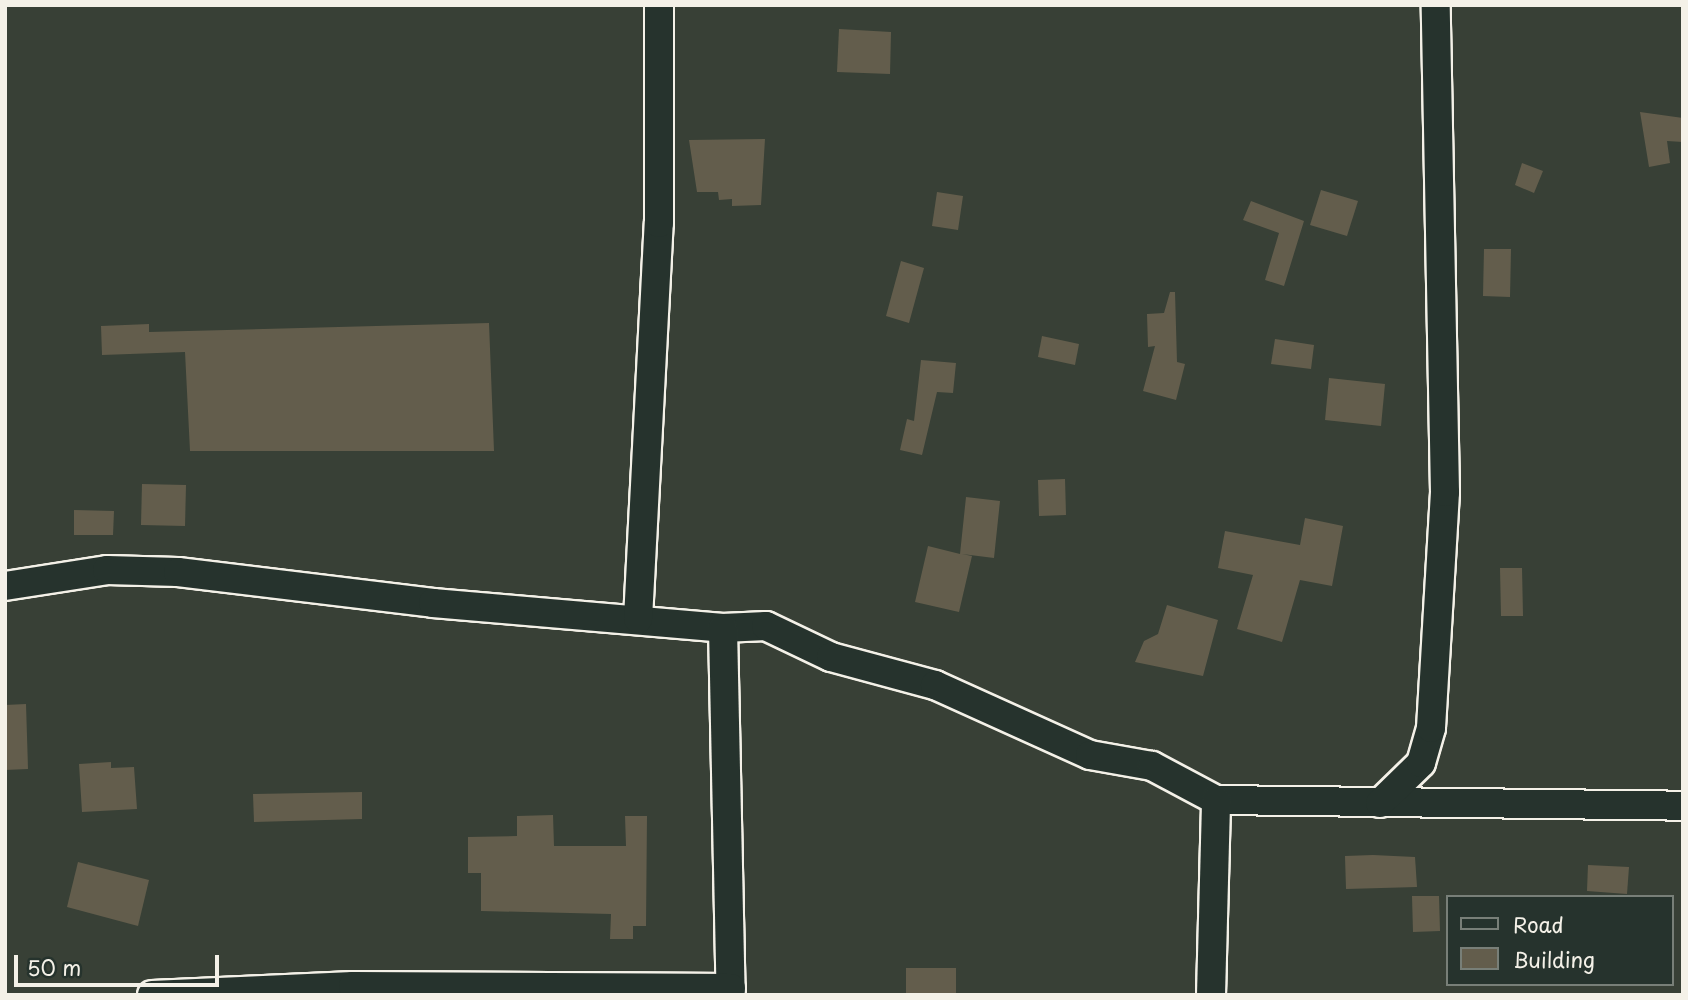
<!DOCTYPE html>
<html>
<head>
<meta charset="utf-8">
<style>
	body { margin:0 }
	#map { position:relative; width:1688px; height:1000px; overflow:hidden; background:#384036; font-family:"Playpen Sans",sans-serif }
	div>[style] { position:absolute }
	.building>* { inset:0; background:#635d4c }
	.roads { filter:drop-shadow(2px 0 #f4f1e8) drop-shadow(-2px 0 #f4f1e8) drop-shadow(0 2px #f4f1e8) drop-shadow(0 -2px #f4f1e8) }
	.minor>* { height:28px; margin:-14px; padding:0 14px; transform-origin:14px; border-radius:14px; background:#26332d }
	span { translate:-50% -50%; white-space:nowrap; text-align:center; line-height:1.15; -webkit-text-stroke:6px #26332d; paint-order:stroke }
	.frame { position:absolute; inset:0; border:7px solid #f4f1e8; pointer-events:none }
	.legend { position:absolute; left:1446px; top:895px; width:228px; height:91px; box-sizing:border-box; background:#26332d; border:2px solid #787f78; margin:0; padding:9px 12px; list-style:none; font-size:21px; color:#f4f1e8 }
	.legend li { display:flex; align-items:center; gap:14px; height:35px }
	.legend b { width:35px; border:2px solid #787f78 }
	.scale { position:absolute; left:14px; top:955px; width:205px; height:32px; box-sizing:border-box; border:4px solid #f4f1e8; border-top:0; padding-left:9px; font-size:21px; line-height:24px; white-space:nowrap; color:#f4f1e8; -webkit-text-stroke:5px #26332d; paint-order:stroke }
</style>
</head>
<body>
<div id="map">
	<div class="building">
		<div style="clip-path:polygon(839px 29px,891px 32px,890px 74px,837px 72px)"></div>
		<div style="clip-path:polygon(1640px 112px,1683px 118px,1683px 142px,1667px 141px,1670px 163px,1649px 167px)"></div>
		<div style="clip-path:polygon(765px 139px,761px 205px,732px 206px,732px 199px,719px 200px,718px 192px,697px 192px,689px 140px)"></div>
		<div style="clip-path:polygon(1522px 163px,1543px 171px,1534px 193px,1515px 185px)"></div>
		<div style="clip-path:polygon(1321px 190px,1358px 201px,1347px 236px,1310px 225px)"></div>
		<div style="clip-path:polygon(937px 192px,963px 196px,958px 230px,932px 226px)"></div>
		<div style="clip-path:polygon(1251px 201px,1304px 221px,1284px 286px,1265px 280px,1279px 233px,1243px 220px)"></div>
		<div style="clip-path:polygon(1484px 249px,1511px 249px,1510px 297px,1483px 296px)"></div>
		<div style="clip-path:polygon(901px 261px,924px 268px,909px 323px,886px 316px)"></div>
		<div style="clip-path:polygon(1170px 292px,1175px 292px,1177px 362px,1185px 364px,1176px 400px,1143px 391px,1155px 346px,1148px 347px,1147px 314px,1164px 313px)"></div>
		<div style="clip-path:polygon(489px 323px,494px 451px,190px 451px,185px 352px,102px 355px,101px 326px,149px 324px,149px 332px)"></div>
		<div style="clip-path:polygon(1042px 336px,1079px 344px,1075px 365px,1038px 357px)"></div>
		<div style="clip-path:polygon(1275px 339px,1314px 345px,1311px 369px,1271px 364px)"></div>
		<div style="clip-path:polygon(921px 360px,956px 363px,953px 393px,937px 392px,922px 455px,900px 450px,907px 419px,914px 421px)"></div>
		<div style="clip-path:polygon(1329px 378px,1385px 384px,1381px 426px,1325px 420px)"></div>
		<div style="clip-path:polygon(1065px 479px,1066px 515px,1039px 516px,1038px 480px)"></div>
		<div style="clip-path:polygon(142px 484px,186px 485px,185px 526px,141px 525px)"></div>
		<div style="clip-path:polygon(966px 497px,1000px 501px,994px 558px,962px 554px,972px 556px,959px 612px,915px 602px,928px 546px,960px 554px)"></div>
		<div style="clip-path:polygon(74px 510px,114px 511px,113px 535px,74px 535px)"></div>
		<div style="clip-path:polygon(1305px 518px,1343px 526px,1332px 586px,1300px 580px,1282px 642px,1237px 629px,1253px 575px,1218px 568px,1225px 531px,1300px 545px)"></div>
		<div style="clip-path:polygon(1500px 568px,1522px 568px,1523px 616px,1501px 616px)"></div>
		<div style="clip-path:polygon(1167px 605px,1218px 620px,1203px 676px,1135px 662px,1144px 641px,1158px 634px)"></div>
		<div style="clip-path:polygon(26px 704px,28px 769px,5px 770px,5px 705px)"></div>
		<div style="clip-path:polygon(111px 762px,111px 768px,134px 767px,137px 809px,82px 812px,79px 764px)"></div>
		<div style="clip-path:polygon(362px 792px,362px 819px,254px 822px,253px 794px)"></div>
		<div style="clip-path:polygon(553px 815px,554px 846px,626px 846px,625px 816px,647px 816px,646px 926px,633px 926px,633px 939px,610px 939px,611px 914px,481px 911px,481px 873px,468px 873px,468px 837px,517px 836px,517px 816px)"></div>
		<div style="clip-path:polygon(1373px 855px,1415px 857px,1417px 887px,1346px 889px,1345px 856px)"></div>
		<div style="clip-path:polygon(78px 862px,149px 880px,138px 926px,67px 907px)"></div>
		<div style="clip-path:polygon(1588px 865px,1629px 867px,1627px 894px,1587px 891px)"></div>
		<div style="clip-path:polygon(1412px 896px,1439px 896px,1440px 931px,1413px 932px)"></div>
		<div style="clip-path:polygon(906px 968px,956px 968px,956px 995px,906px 995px)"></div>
	</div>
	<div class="roads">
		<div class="minor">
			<div style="left:5px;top:586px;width:103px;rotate:-8.9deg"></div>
			<div style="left:107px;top:570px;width:71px;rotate:1.6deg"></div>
			<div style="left:178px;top:572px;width:257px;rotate:6.9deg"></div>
			<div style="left:433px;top:603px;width:291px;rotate:4.9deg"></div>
			<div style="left:723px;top:628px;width:43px;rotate:-2.7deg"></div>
			<div style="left:766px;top:626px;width:72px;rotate:25.5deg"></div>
			<div style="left:831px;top:657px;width:108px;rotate:15.1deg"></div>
			<div style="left:935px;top:685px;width:170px;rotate:24.3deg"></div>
			<div style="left:1090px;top:755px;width:63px;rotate:10.1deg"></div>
			<div style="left:1152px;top:766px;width:72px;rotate:28deg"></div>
			<div style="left:1216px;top:800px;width:467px;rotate:0.7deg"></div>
			<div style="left:638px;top:619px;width:397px;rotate:-87deg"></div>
			<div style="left:659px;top:223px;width:218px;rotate:-90deg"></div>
			<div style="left:723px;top:628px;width:367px;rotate:88.8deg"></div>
			<div style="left:1380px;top:803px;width:57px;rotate:-44.3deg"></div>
			<div style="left:1421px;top:763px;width:36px;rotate:-74deg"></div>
			<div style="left:1431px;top:728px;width:236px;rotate:-86.6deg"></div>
			<div style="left:1445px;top:492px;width:487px;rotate:-91.1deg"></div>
			<div style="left:152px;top:995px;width:201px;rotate:-2.6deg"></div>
			<div style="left:353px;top:986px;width:378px;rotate:0.3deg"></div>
			<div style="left:1211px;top:995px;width:195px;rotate:-88.5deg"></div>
		</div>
	</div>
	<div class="frame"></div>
	<ul class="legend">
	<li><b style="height:9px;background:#26332d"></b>Road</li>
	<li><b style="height:19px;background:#635d4c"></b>Building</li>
	</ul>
	<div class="scale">50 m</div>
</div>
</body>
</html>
